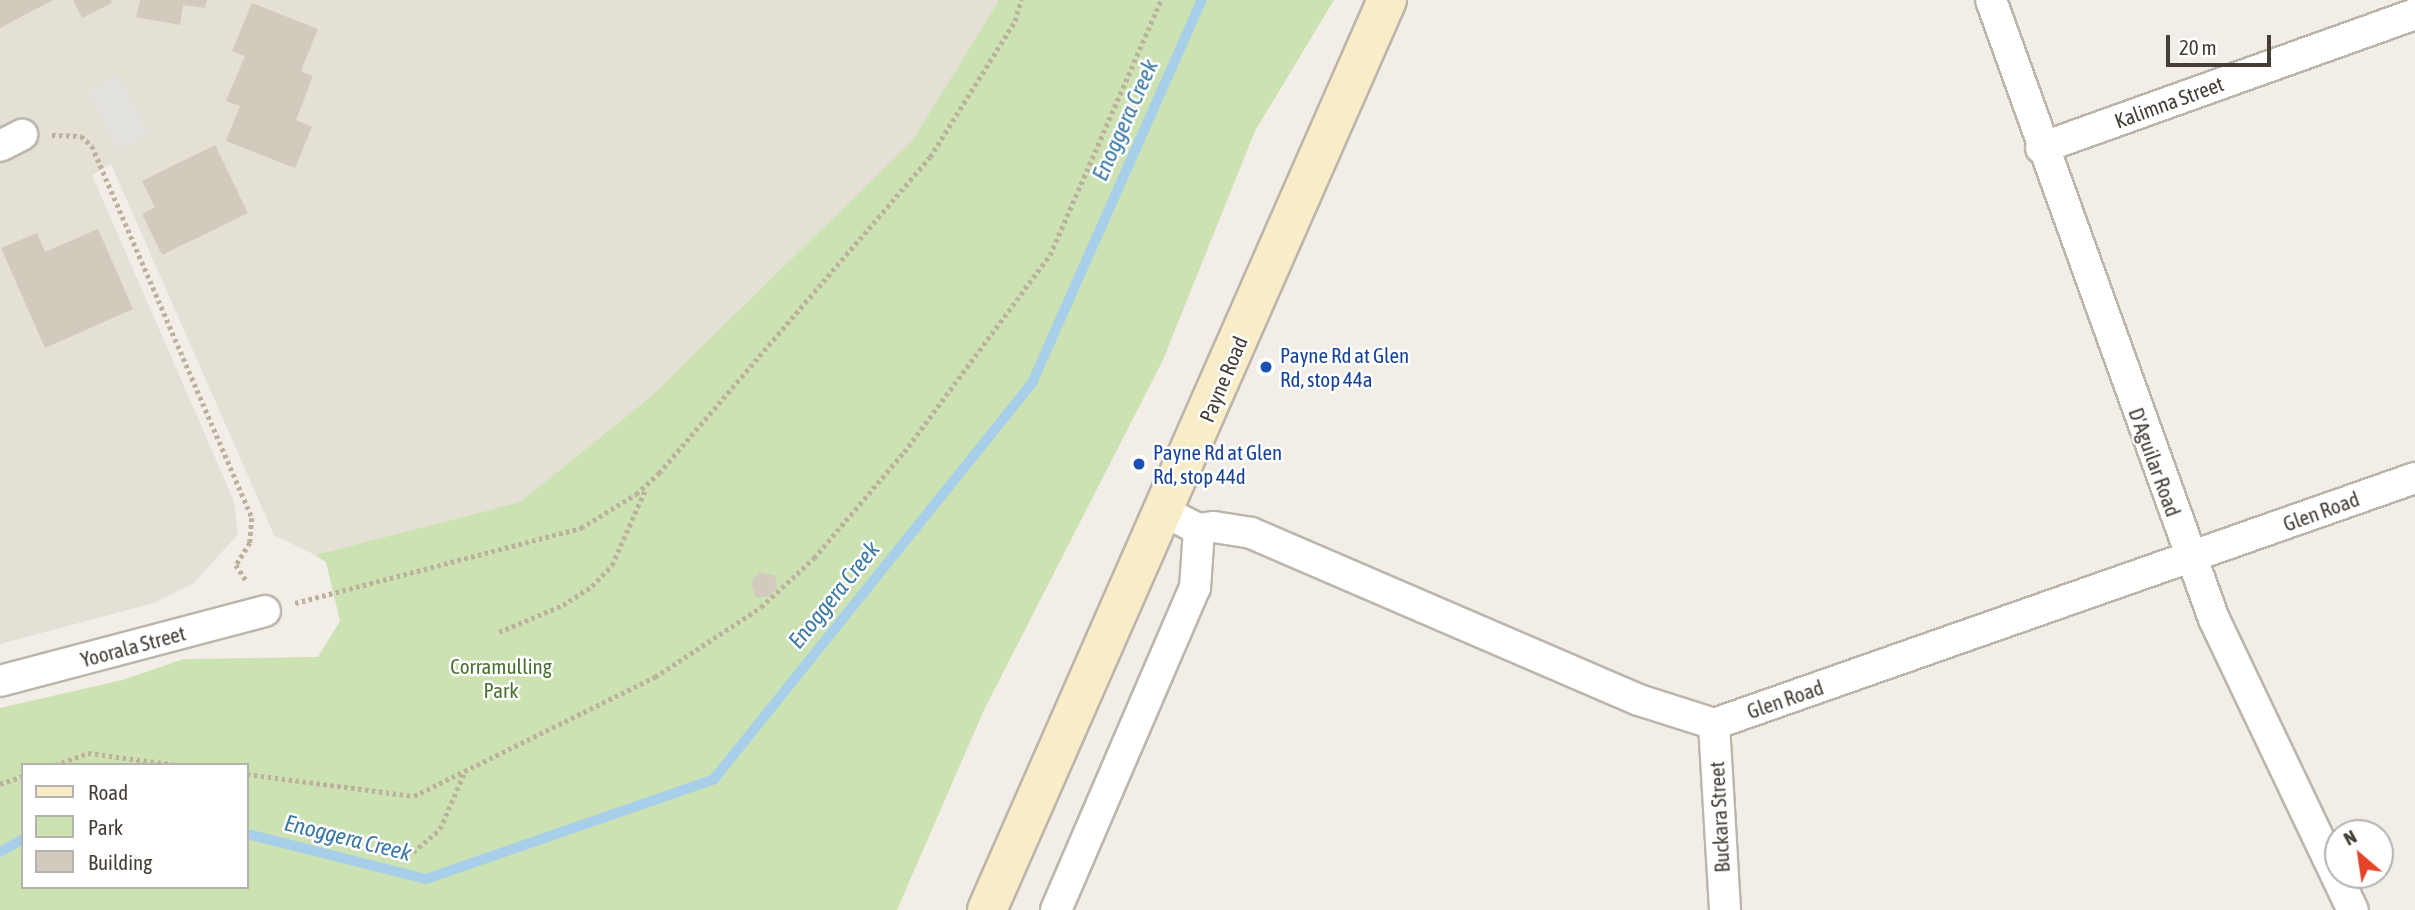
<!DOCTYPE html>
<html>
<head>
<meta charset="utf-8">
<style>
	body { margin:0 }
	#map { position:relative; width:2415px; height:910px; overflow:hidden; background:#f2eee7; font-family:"Asap Condensed",sans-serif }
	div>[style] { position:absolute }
	.residential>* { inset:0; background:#e5e0d5 }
	.green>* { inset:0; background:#cde2b3 }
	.parking>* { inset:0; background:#e3e1de }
	.stream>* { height:10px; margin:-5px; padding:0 5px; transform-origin:5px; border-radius:5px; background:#a8cfe9 }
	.building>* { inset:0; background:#d2cabd }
	.path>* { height:4.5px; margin-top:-2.25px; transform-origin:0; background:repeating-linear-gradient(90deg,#bcb19d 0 3.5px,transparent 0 7px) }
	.roads { filter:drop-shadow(2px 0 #bcb5aa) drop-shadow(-2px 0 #bcb5aa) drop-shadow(0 2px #bcb5aa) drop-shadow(0 -2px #bcb5aa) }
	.minor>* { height:30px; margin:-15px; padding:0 15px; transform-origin:15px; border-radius:15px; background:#fff }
	.secondary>* { height:38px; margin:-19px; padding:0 19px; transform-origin:19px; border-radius:19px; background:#f9edc9 }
	.dots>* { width:19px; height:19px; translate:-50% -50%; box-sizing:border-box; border:4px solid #fff; border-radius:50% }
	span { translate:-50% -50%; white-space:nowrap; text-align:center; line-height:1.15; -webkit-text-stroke:5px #fff; paint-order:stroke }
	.street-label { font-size:21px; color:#443e36 }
	.transit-label { font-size:21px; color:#164399 }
	.left { translate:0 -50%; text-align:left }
	.park-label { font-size:21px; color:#48702f }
	.water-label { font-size:23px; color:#3a79a5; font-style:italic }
	.legend { position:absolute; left:21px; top:763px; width:228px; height:126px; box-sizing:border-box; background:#fff; border:2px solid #b4b2af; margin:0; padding:9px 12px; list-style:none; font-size:21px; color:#443e36 }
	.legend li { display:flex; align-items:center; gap:14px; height:35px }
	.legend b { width:35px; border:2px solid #b4b2af }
	.north { position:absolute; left:2324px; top:819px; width:70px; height:70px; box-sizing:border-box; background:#fff; border:2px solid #b4b2af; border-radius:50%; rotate:331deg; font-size:19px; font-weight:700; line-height:28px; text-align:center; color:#443e36 }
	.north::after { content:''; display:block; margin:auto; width:24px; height:32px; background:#e64329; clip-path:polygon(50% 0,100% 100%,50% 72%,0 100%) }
	.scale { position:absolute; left:2166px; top:35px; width:105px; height:32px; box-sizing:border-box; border:4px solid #443e36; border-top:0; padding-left:9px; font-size:21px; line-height:24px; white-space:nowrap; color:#443e36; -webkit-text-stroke:5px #fff; paint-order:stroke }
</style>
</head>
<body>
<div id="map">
	<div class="residential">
		<div style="clip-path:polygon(0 0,999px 0,912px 141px,649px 398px,520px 502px,315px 555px,274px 535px,111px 164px,92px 175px,234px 501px,238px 534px,194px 583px,154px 603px,0 644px)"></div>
	</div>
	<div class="green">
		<div style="clip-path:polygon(evenodd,999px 0,1334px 0,1255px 131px,1163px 360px,984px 710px,897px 910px,0 910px,0 708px,122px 680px,184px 659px,318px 657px,340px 621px,326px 562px,315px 555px,520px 502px,649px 398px,912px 141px,999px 0,23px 765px,247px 765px,247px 887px,23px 887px,23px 765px)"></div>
	</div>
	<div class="parking">
		<div style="clip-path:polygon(119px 76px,147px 135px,117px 149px,89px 90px)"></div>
	</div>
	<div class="stream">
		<div style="left:247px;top:834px;width:185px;rotate:14.1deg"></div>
		<div style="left:426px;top:879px;width:305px;rotate:-19.1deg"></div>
		<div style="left:714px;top:779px;width:508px;rotate:-51.23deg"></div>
		<div style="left:1032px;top:383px;width:419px;rotate:-66.1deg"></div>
		<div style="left:0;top:852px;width:26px;rotate:-29deg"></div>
	</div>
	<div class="building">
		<div style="clip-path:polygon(0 0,53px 0,0 28px)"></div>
		<div style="clip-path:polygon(73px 0,111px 0,112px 3px,82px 18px)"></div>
		<div style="clip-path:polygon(140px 0,207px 0,205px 8px,183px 5px,180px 25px,136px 17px)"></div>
		<div style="clip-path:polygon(252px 3px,318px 29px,301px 71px,313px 76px,296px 120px,312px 127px,295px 168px,226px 141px,240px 106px,226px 101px,245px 56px,232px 51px)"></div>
		<div style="clip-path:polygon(215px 145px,248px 213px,162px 255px,142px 214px,155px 207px,142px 181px)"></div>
		<div style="clip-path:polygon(98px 229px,133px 309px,45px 348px,1px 248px,37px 233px,45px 252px)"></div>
		<div style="clip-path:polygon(760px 572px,775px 576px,777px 587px,768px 597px,755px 597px,751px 582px)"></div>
	</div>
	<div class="path">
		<div style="left:52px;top:135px;width:29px;rotate:2deg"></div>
		<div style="left:81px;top:136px;width:15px;rotate:42deg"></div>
		<div style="left:92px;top:146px;width:405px;rotate:66.7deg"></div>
		<div style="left:252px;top:518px;width:25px;rotate:95deg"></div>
		<div style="left:250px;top:543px;width:26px;rotate:122deg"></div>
		<div style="left:236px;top:565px;width:20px;rotate:57deg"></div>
		<div style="left:295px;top:603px;width:296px;rotate:-14.7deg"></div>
		<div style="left:581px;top:528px;width:65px;rotate:-31.7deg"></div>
		<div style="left:636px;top:494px;width:31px;rotate:-42deg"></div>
		<div style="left:659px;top:473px;width:416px;rotate:-49.4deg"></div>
		<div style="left:930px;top:157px;width:160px;rotate:-58deg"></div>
		<div style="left:1015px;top:21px;width:22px;rotate:-74deg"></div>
		<div style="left:499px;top:632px;width:69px;rotate:-22.9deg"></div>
		<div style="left:563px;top:605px;width:35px;rotate:-33deg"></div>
		<div style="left:592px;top:586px;width:29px;rotate:-46deg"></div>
		<div style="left:612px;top:565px;width:84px;rotate:-66.2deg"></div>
		<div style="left:55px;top:765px;width:35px;rotate:-20deg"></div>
		<div style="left:88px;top:753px;width:91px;rotate:7.6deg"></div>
		<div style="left:247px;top:774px;width:168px;rotate:7.5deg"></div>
		<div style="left:414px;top:796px;width:269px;rotate:-26.3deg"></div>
		<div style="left:655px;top:677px;width:127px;rotate:-33.4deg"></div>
		<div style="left:761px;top:607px;width:72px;rotate:-42.8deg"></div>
		<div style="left:814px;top:558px;width:139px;rotate:-49.7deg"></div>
		<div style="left:904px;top:452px;width:245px;rotate:-53.5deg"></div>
		<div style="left:1050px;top:255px;width:278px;rotate:-66.5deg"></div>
		<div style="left:0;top:784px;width:24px;rotate:-19deg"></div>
		<div style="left:413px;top:852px;width:35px;rotate:-40deg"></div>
		<div style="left:440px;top:829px;width:63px;rotate:-66.7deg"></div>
	</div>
	<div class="roads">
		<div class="minor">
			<div style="left:1991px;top:0;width:658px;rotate:70.19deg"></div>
			<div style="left:2214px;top:619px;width:322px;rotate:64.5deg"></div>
			<div style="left:0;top:146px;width:25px;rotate:-27deg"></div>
			<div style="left:2041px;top:148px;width:397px;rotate:-19.7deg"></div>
			<div style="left:1165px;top:512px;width:38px;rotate:27deg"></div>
			<div style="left:1199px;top:529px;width:15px;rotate:-8deg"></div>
			<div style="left:1214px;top:527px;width:37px;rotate:9deg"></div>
			<div style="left:1251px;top:533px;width:422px;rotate:23.3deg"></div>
			<div style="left:1639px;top:700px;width:79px;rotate:17.7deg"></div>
			<div style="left:1714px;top:724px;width:743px;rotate:-19.34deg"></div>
			<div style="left:0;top:681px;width:274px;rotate:-14.8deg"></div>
			<div style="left:1714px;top:724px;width:186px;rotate:86.6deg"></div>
			<div style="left:1056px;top:910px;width:351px;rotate:-66.7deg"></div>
			<div style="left:1195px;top:588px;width:59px;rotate:-86.1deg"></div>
		</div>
		<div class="secondary">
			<div style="left:987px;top:910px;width:994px;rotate:-66.27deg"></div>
		</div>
	</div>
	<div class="dots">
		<div style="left:1266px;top:367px;background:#1a4fb4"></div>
		<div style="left:1139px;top:464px;background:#1a4fb4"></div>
	</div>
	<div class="street-label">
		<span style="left:2169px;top:102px;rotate:-20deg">Kalimna Street</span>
		<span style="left:1223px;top:379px;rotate:-67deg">Payne Road</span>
		<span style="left:2155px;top:462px;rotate:70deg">D'Aguilar Road</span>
		<span style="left:2321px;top:511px;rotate:-20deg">Glen Road</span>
		<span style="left:133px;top:646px;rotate:-15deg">Yoorala Street</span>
		<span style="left:1785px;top:699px;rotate:-19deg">Glen Road</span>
		<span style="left:1719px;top:817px;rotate:-93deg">Buckara Street</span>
	</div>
	<div class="transit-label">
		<span class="left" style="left:1280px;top:367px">Payne Rd at Glen<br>Rd, stop 44a</span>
		<span class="left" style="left:1153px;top:464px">Payne Rd at Glen<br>Rd, stop 44d</span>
	</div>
	<div class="park-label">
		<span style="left:501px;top:678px">Corramulling<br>Park</span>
	</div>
	<div class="water-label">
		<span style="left:1125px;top:120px;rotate:-66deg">Enoggera Creek</span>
		<span style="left:834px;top:595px;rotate:-51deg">Enoggera Creek</span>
		<span style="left:348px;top:838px;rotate:14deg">Enoggera Creek</span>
	</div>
	<ul class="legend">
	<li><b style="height:9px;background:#f9edc9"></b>Road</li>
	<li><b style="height:19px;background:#cde2b3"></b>Park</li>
	<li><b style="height:19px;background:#d2cabd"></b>Building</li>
	</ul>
	<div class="north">N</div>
	<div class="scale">20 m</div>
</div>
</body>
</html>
